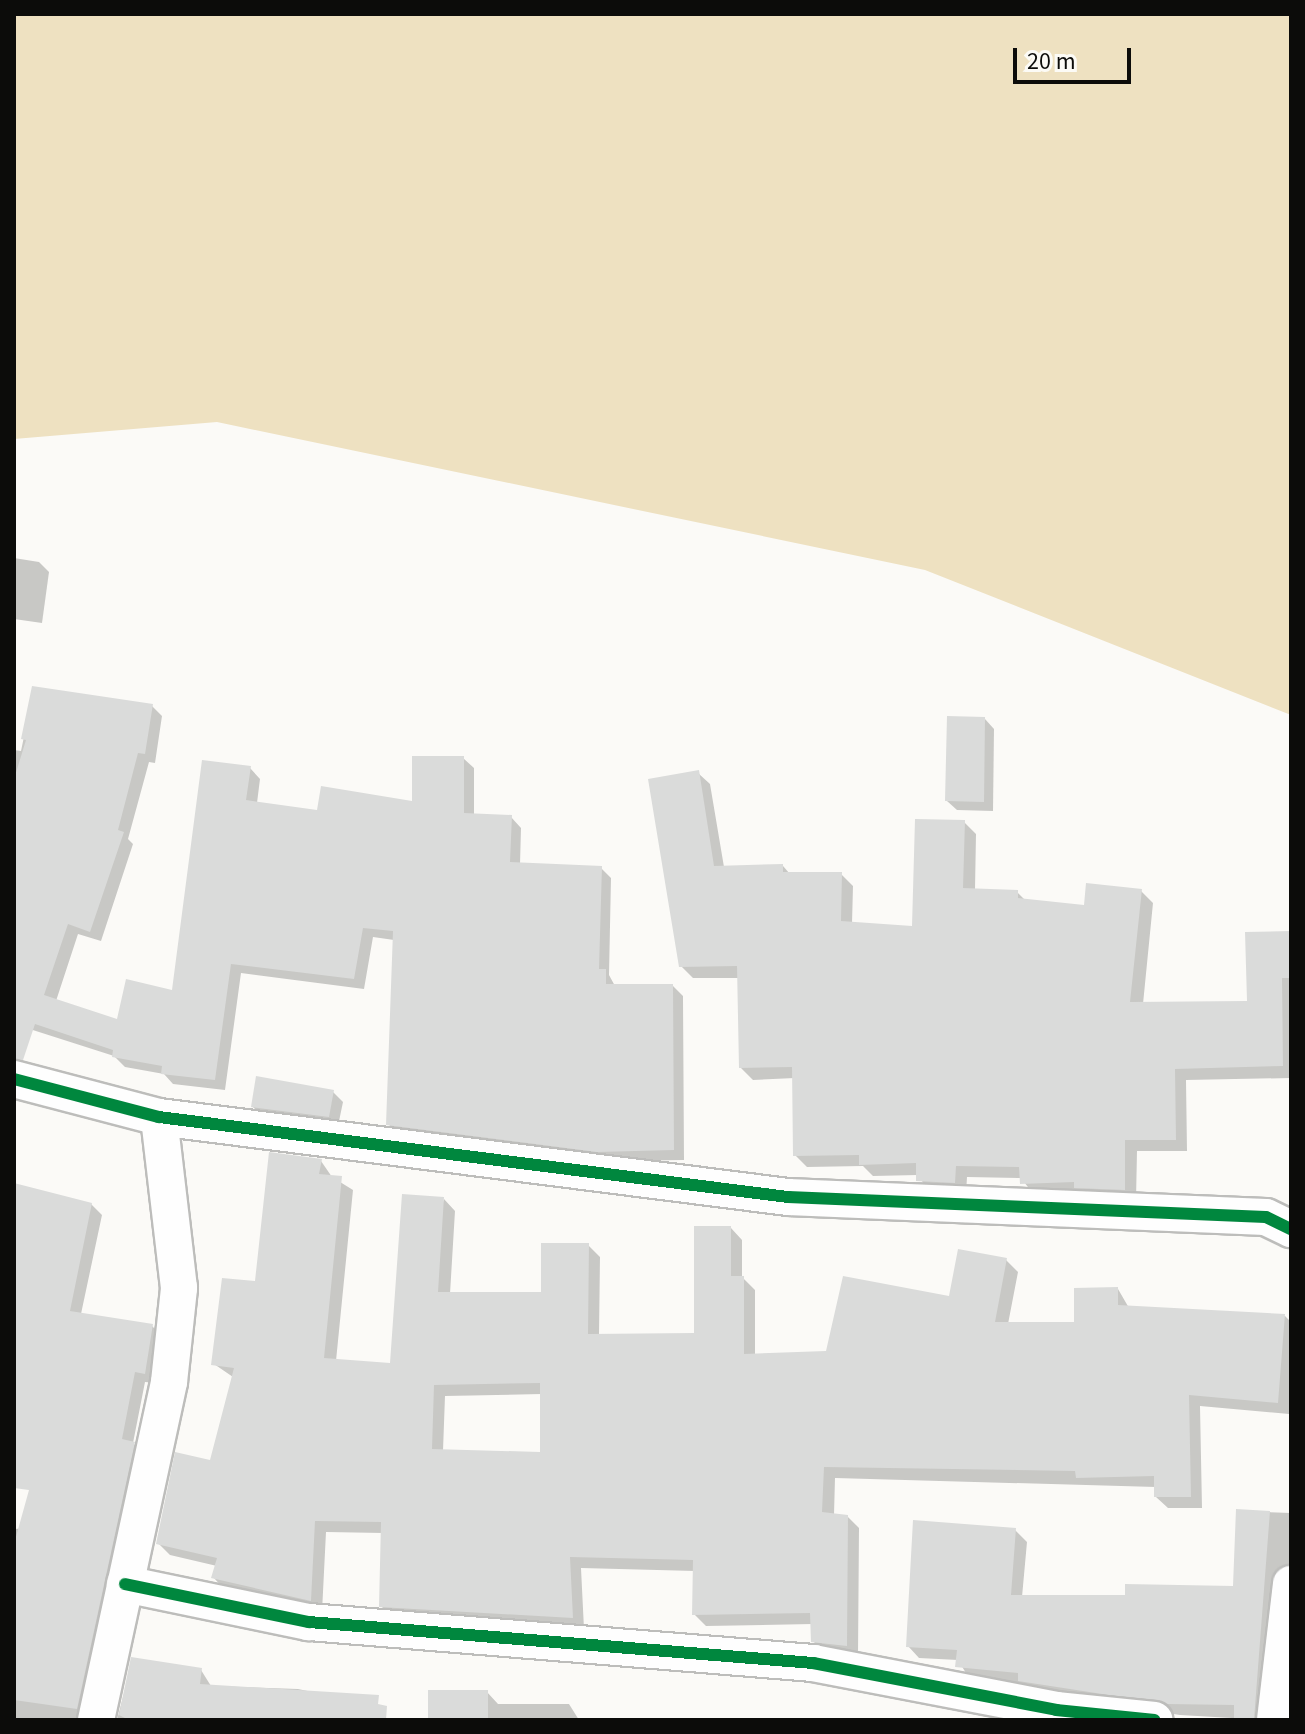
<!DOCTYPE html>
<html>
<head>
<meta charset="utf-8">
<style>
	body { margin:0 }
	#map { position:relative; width:1305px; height:1734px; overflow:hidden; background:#fbfaf7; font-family:"Source Sans 3",sans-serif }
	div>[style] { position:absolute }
	.green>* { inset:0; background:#eee1c1 }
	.shadow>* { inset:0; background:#0003 }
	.building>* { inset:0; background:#dadbda }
	.roads { filter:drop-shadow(2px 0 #bdbdbb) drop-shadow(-2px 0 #bdbdbb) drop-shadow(0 2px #bdbdbb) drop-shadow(0 -2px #bdbdbb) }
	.street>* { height:36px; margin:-18px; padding:0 18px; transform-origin:18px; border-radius:18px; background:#fefefe }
	.cycleway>* { height:12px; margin:-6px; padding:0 6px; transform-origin:6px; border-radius:6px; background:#00873e }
	span { translate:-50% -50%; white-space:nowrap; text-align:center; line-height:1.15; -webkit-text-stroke:8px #fcfbf6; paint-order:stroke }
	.frame { position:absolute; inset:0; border:16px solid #0c0c0a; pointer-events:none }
	.scale { position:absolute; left:1013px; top:48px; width:118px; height:36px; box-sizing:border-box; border:4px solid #0c0c0a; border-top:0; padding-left:10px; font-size:24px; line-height:28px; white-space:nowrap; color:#0c0c0a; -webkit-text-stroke:6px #fcfbf6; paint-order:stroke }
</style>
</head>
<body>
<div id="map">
	<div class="green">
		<div style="clip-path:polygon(14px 14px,1291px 14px,1291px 715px,925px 570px,217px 422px,14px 439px)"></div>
	</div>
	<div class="shadow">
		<div style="clip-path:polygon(14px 558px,39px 562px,49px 572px,42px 623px,14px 619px)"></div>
		<div style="clip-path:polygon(34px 688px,152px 706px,162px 716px,155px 763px,149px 762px,128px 839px,133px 844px,101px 941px,78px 934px,56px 1001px,118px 1021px,173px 992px,250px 768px,260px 779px,257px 803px,319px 812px,414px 803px,463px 758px,474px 768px,474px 815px,511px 817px,521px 828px,520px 865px,601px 868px,611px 878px,609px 975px,615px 986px,673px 986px,683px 996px,684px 1160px,609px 1161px,399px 1134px,388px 1124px,394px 940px,373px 937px,364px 989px,241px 973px,225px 1090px,173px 1084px,164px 1074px,125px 1067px,114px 1056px,14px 1024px,14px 750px,21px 751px)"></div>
		<div style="clip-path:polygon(985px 719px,994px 729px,993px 811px,957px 810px,947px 801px)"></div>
		<div style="clip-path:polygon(698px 773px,710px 784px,724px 867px,783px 866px,790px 874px,841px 874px,853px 886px,852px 924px,914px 928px,964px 822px,976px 834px,975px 890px,1017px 892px,1026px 901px,1086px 907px,1141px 891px,1153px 903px,1143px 1004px,1249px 1003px,1291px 933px,1291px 1078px,1186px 1080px,1187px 1151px,1137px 1151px,1136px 1201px,1034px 1195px,1021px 1178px,967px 1177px,966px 1194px,930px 1193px,918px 1175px,873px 1176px,863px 1166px,807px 1167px,795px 1155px,795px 1078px,753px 1080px,741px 1068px,739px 978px,693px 978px,681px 966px)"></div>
		<div style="clip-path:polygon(333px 1092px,343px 1102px,338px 1126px,263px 1117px,253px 1107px)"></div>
		<div style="clip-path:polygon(evenodd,321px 1161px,332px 1177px,353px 1190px,336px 1361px,392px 1365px,444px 1199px,455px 1211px,450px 1294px,543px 1294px,588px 1245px,600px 1257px,599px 1336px,696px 1335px,731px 1228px,742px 1240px,742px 1277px,755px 1290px,755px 1355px,827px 1353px,950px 1298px,1006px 1260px,1018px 1272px,1008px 1324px,1076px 1324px,1118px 1289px,1129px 1308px,1285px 1316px,1291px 1322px,1289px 1414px,1200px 1406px,1202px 1508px,1168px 1508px,1156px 1497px,1156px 1487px,835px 1478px,834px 1515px,847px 1516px,859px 1528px,858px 1656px,825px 1653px,813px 1641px,813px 1624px,706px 1626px,694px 1614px,695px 1571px,581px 1568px,584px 1629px,393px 1618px,381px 1606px,383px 1533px,326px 1532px,322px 1612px,225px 1590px,214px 1578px,217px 1566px,170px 1555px,158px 1543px,212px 1463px,233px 1377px,214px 1364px,321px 1161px,542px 1394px,542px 1454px,443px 1451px,445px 1396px,542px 1394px)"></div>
		<div style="clip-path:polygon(14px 1185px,91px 1204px,102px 1215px,81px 1314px,152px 1326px,162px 1336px,155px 1383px,145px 1382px,133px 1443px,144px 1454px,86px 1720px,14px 1720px,14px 1529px,30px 1528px,40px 1426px,14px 1421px)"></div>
		<div style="clip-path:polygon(1238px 1511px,1291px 1513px,1291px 1578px,1266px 1720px,1180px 1715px,1031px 1692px,1022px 1683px,969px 1678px,958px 1660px,919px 1658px,908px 1646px,1015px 1530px,1027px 1542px,1022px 1597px,1127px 1597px,1235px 1588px)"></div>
		<div style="clip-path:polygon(133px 1659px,201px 1670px,211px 1686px,298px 1689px,345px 1699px,353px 1720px,117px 1720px)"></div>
		<div style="clip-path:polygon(487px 1692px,498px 1704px,569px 1704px,579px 1720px,430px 1720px)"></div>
	</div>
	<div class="building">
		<div style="clip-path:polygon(32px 686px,153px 704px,145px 754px,138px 753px,118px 830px,124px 832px,90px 932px,68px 924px,44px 995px,117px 1019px,126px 979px,172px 990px,202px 760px,251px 766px,246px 800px,317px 810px,321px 786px,412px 801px,412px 756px,464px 756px,464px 813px,512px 815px,510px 862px,602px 866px,599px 969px,606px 969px,606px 984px,673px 984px,674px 1150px,597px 1152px,386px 1125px,393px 931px,363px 928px,354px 979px,231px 964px,215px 1080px,161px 1074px,162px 1066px,112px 1057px,113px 1050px,35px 1024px,23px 1060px,14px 1059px,14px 779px,26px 740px,21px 739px)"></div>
		<div style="clip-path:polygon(947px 716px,985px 717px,984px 802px,945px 801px)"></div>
		<div style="clip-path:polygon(699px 770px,714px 866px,783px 864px,783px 872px,842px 872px,841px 921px,912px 926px,915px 819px,965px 820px,963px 888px,1018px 890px,1018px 898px,1084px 905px,1086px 883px,1142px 889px,1130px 1002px,1247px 1001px,1245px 932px,1291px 931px,1291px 978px,1282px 978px,1283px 1066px,1175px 1069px,1176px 1140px,1125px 1140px,1125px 1190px,1074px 1188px,1074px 1182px,1020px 1184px,1019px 1167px,956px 1166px,955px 1183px,916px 1181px,916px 1163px,859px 1165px,859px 1155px,793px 1156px,792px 1067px,739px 1068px,737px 966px,679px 967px,648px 779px)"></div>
		<div style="clip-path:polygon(256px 1076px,334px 1090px,329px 1117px,251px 1107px)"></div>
		<div style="clip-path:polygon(evenodd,269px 1152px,322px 1159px,319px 1174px,342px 1176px,324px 1358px,390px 1363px,402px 1194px,444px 1197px,438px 1292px,541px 1292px,541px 1243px,589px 1243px,588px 1334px,694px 1333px,694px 1226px,731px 1226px,731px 1276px,744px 1276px,744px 1354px,826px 1351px,843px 1276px,949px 1296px,958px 1249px,1007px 1258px,995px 1322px,1074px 1322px,1074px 1288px,1118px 1287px,1118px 1305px,1285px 1314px,1278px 1403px,1189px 1395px,1191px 1497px,1154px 1497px,1154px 1476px,1076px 1478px,1075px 1471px,824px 1467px,822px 1512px,848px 1515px,847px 1646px,811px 1642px,810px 1613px,692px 1615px,693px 1560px,570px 1557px,573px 1618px,379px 1607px,381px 1522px,315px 1521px,311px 1601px,211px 1578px,217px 1558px,156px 1544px,175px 1452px,210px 1460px,234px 1368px,211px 1365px,222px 1278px,255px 1281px,269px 1152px,540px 1383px,540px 1452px,432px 1449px,434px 1385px,540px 1383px)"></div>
		<div style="clip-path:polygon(14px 1183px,92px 1203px,70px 1311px,153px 1324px,145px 1374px,135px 1372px,122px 1439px,135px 1442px,77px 1709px,14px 1700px,14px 1544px,29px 1490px,14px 1488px)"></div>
		<div style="clip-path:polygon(1236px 1509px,1270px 1511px,1254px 1720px,1234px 1720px,1234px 1705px,1167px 1704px,1018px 1681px,1018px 1673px,955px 1667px,957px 1650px,906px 1647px,913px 1520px,1016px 1528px,1011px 1595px,1125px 1595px,1125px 1584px,1233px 1586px)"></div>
		<div style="clip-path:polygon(131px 1657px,202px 1668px,200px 1684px,379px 1695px,378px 1704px,387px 1706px,386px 1720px,129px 1720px,119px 1715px)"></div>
		<div style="clip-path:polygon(428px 1690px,488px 1690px,488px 1720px,428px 1720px)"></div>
	</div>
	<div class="roads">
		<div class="street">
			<div style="left:14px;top:1079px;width:150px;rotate:14.7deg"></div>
			<div style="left:159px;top:1117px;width:634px;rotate:7.25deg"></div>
			<div style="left:788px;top:1197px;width:478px;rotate:2.4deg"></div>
			<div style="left:1266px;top:1217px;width:28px;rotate:26deg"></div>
			<div style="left:125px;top:1584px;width:188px;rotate:11.7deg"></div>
			<div style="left:309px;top:1622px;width:506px;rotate:4.65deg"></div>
			<div style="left:813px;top:1663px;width:248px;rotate:10.9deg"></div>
			<div style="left:1056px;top:1710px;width:99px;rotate:5.8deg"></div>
			<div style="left:96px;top:1720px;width:346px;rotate:-77.8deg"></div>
			<div style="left:169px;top:1382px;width:95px;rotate:-83.9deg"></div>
			<div style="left:179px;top:1288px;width:172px;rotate:-96.7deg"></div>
			<div style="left:1275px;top:1720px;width:137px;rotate:-83.3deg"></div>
		</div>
	</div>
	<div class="cycleway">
		<div style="left:14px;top:1079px;width:150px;rotate:14.7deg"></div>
		<div style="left:159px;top:1117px;width:634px;rotate:7.25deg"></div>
		<div style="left:788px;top:1197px;width:478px;rotate:2.4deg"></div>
		<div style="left:1266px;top:1217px;width:28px;rotate:26deg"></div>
		<div style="left:125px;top:1584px;width:188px;rotate:11.7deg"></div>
		<div style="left:309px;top:1622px;width:506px;rotate:4.65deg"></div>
		<div style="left:813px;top:1663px;width:248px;rotate:10.9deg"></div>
		<div style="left:1056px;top:1710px;width:99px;rotate:5.8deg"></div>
	</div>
	<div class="frame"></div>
	<div class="scale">20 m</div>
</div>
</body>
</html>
